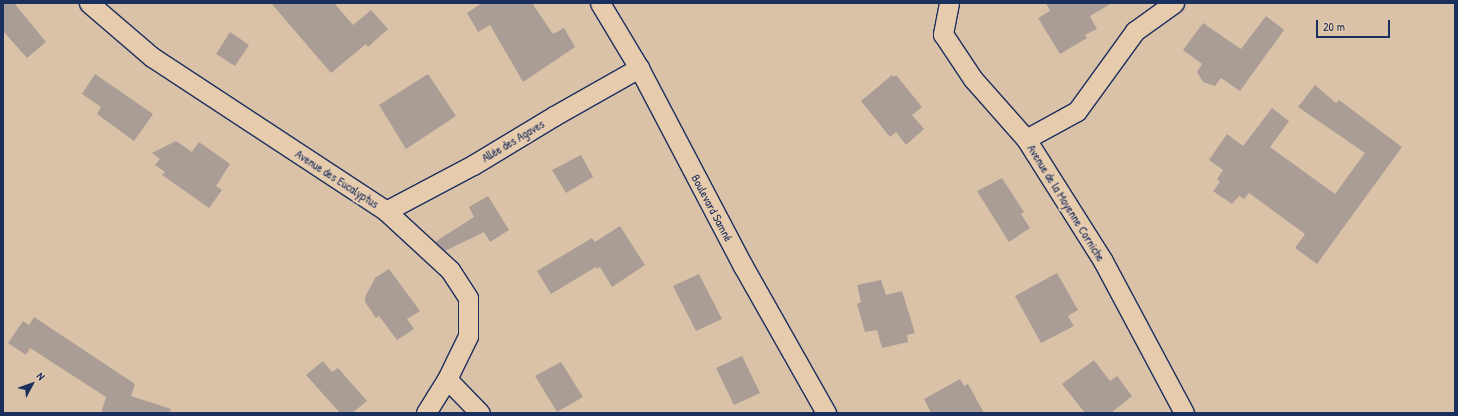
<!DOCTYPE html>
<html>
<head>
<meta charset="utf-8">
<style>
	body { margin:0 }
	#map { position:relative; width:1458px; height:416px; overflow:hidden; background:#dac2a8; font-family:"Patrick Hand",sans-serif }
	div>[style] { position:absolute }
	.building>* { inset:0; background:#aa9d95 }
	.roads { filter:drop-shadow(1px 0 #1b2f5e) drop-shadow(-1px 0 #1b2f5e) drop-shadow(0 1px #1b2f5e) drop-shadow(0 -1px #1b2f5e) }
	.minor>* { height:19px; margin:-9.5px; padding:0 9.5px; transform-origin:9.5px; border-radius:9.5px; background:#e6cbad }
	span { translate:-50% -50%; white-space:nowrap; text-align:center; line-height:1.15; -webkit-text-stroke:4px #e6cbad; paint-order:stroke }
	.street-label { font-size:12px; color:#1b2f5e }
	.frame { position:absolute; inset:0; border:4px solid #1b2f5e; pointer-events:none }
	.north { position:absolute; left:12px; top:364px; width:40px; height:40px; -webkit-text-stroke:3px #e6cbad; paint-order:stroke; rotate:49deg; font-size:11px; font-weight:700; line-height:16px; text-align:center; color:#1b2f5e }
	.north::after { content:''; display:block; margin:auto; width:14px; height:18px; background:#1b2f5e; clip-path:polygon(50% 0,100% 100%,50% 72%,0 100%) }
	.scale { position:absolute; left:1316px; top:20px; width:74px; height:18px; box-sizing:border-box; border:2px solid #1b2f5e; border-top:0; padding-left:5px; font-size:12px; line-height:14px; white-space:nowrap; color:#1b2f5e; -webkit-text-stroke:3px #e6cbad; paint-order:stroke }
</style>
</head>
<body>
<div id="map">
	<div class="building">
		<div style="clip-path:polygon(3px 3px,14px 3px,46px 42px,27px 58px,3px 31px)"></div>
		<div style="clip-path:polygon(271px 3px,334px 3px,353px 25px,371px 10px,388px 29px,368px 47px,366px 44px,331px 73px)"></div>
		<div style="clip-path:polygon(482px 3px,532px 3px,553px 34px,564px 28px,575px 47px,523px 82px,490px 25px,478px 32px,467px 13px)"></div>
		<div style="clip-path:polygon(1046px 3px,1112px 3px,1090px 16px,1097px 29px,1085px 35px,1087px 38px,1060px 54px,1038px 18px,1050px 11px)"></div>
		<div style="clip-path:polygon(1266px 16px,1284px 30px,1240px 91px,1221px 78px,1215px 86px,1203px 82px,1197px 72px,1202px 64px,1183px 50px,1203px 23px,1241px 49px)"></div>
		<div style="clip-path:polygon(230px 32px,249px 45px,235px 66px,216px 54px)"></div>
		<div style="clip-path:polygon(95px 74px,153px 114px,134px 141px,97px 114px,101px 107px,82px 94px)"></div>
		<div style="clip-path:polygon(428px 74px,456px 116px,406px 149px,379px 105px)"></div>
		<div style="clip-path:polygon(892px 75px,894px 77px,896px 75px,922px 107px,912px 115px,924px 129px,906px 145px,896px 132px,890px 137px,861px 101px)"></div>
		<div style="clip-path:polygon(1315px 85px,1336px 103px,1339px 100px,1402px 147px,1317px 264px,1295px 248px,1305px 234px,1249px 193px,1244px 199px,1239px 196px,1232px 204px,1213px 191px,1220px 182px,1217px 179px,1223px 170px,1209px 160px,1227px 134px,1243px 146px,1272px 108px,1289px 121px,1270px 147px,1335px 194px,1365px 153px,1298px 107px)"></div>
		<div style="clip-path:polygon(176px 141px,192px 152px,199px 142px,230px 164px,216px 186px,222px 190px,209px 208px,162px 175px,165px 172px,155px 165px,160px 159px,152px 153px)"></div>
		<div style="clip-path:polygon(581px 155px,593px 177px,566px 193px,552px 170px)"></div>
		<div style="clip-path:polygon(1002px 178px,1024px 212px,1021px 214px,1030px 228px,1009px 242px,977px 191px)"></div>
		<div style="clip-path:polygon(488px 196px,509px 230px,490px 242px,484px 232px,445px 251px,435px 242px,474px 217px,469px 207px)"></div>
		<div style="clip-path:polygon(620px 226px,645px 265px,612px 287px,600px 267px,597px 269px,596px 267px,551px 294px,537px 271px,592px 238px,595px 242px)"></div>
		<div style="clip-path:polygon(389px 269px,420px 311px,407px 319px,414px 329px,397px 340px,379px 316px,376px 318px,365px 302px,365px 297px,375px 278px)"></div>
		<div style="clip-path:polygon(1057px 273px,1078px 310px,1068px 316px,1074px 326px,1041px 343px,1015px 296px)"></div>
		<div style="clip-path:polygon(699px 274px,722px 319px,696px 331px,673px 286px)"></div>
		<div style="clip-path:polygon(881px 280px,886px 295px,902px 291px,915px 333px,907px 335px,908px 342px,882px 348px,877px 330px,865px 332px,857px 304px,861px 302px,857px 285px)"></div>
		<div style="clip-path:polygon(34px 317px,135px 384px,131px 396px,171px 409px,170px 413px,101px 413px,106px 397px,30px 348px,26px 355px,8px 343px,23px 321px,29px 325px)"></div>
		<div style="clip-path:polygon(742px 356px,760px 393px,734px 405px,716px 368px)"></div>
		<div style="clip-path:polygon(1094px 360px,1110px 381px,1117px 376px,1132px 396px,1111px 413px,1085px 413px,1062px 384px)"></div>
		<div style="clip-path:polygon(323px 361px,332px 372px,338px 368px,367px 401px,352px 413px,340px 413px,306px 375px)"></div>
		<div style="clip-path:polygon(561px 362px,583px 397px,557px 412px,535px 376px)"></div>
		<div style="clip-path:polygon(960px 379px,964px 386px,968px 384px,984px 413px,931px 413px,924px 399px)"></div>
	</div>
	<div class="roads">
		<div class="minor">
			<div style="left:89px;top:3px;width:83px;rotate:40.6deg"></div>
			<div style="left:152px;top:57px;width:280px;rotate:33.3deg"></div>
			<div style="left:386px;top:211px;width:87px;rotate:42.7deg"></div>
			<div style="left:450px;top:270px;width:33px;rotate:57deg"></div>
			<div style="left:468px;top:298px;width:38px;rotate:90deg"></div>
			<div style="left:468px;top:336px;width:48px;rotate:116deg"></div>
			<div style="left:447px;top:379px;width:40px;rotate:122deg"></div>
			<div style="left:600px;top:3px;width:76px;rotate:59deg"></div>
			<div style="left:639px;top:68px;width:224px;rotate:62.3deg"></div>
			<div style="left:743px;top:266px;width:169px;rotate:60.5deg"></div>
			<div style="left:949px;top:3px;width:32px;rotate:101deg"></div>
			<div style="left:943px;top:34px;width:54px;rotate:56.3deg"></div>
			<div style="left:973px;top:79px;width:80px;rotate:48.5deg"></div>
			<div style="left:1026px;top:139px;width:144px;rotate:57.7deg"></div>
			<div style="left:1103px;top:261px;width:172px;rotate:61.9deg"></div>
			<div style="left:1026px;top:139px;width:58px;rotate:-28.8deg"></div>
			<div style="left:1077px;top:111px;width:99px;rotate:-54.1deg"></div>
			<div style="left:1135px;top:31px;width:48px;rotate:-35.7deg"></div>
			<div style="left:386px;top:211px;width:98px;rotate:-27.9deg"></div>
			<div style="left:473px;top:165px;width:95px;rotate:-31.2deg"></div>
			<div style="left:554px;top:116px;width:98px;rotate:-29.5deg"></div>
			<div style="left:447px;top:379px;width:47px;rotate:45.9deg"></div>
		</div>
	</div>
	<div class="street-label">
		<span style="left:513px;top:141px;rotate:-31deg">Allée des Agaves</span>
		<span style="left:337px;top:179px;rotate:33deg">Avenue des Eucalyptus</span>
		<span style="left:1066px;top:203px;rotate:58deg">Avenue de la Moyenne Corniche</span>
		<span style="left:712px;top:208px;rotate:62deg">Boulevard Samné</span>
	</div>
	<div class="frame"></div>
	<div class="north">N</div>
	<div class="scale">20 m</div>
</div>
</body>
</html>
